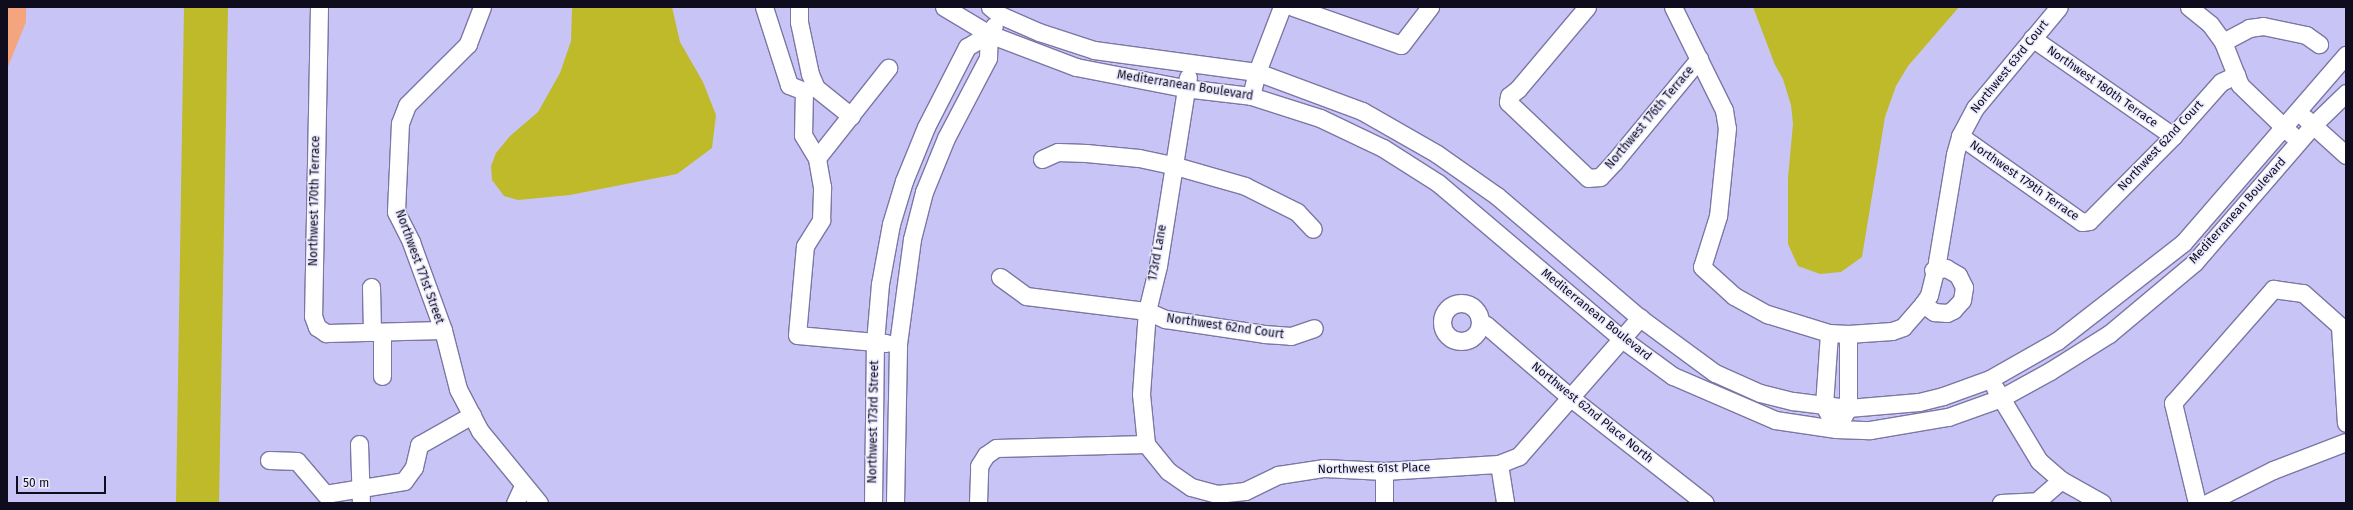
<!DOCTYPE html>
<html>
<head>
<meta charset="utf-8">
<style>
	body { margin:0 }
	#map { position:relative; width:2353px; height:510px; overflow:hidden; background:#c8c5f6; font-family:"Fira Sans",sans-serif }
	div>[style] { position:absolute }
	.green>* { inset:0; background:#f4a57d }
	.water>* { inset:0; background:#beba29 }
	.roads { filter:drop-shadow(1px 0 #7b77a5) drop-shadow(-1px 0 #7b77a5) drop-shadow(0 1px #7b77a5) drop-shadow(0 -1px #7b77a5) }
	.minor>* { height:17px; margin:-8.5px; padding:0 8.5px; transform-origin:8.5px; border-radius:8.5px; background:#fff }
	.minor>.ring { margin:-8.5px; padding:0; box-sizing:content-box; background:none; border:17px solid #fff; border-radius:50% }
	span { translate:-50% -50%; white-space:nowrap; text-align:center; line-height:1.15; -webkit-text-stroke:3px #eae9fe; paint-order:stroke }
	.street-label { font-size:12px; color:#0e0c1d }
	.frame { position:absolute; inset:0; border:8px solid #0e0c1d; pointer-events:none }
	.scale { position:absolute; left:16px; top:476px; width:90px; height:18px; box-sizing:border-box; border:2px solid #0e0c1d; border-top:0; padding-left:5px; font-size:12px; line-height:14px; white-space:nowrap; color:#0e0c1d; -webkit-text-stroke:3px #eae9fe; paint-order:stroke }
</style>
</head>
<body>
<div id="map">
	<div class="green">
		<div style="clip-path:polygon(7px 7px,26px 7px,26px 22px,7px 69px)"></div>
	</div>
	<div class="water">
		<div style="clip-path:polygon(184px 7px,228px 7px,219px 503px,176px 503px)"></div>
		<div style="clip-path:polygon(572px 7px,672px 7px,680px 42px,703px 82px,716px 115px,712px 148px,677px 174px,570px 195px,518px 200px,504px 196px,492px 180px,491px 166px,496px 153px,510px 136px,538px 112px,560px 73px,571px 41px)"></div>
		<div style="clip-path:polygon(1753px 7px,1959px 7px,1908px 66px,1896px 86px,1885px 117px,1862px 257px,1841px 272px,1820px 274px,1798px 266px,1788px 244px,1788px 178px,1793px 124px,1791px 105px,1783px 79px,1775px 65px)"></div>
	</div>
	<div class="roads">
		<div class="minor">
			<div style="left:319px;top:7px;width:309px;rotate:91.1deg"></div>
			<div style="left:313px;top:316px;width:12px;rotate:70deg"></div>
			<div style="left:317px;top:327px;width:11px;rotate:34deg"></div>
			<div style="left:326px;top:333px;width:117px;rotate:-1.5deg"></div>
			<div style="left:482px;top:7px;width:40px;rotate:111deg"></div>
			<div style="left:468px;top:44px;width:86px;rotate:135deg"></div>
			<div style="left:407px;top:105px;width:19px;rotate:111deg"></div>
			<div style="left:400px;top:123px;width:89px;rotate:92.6deg"></div>
			<div style="left:396px;top:212px;width:34px;rotate:63deg"></div>
			<div style="left:411px;top:242px;width:94px;rotate:70deg"></div>
			<div style="left:443px;top:330px;width:61px;rotate:75.7deg"></div>
			<div style="left:458px;top:389px;width:47px;rotate:62.4deg"></div>
			<div style="left:480px;top:431px;width:93px;rotate:50.7deg"></div>
			<div style="left:764px;top:7px;width:82px;rotate:72.2deg"></div>
			<div style="left:789px;top:85px;width:16px;rotate:22deg"></div>
			<div style="left:804px;top:91px;width:44px;rotate:91.3deg"></div>
			<div style="left:803px;top:135px;width:27px;rotate:59deg"></div>
			<div style="left:799px;top:7px;width:15px;rotate:90deg"></div>
			<div style="left:799px;top:22px;width:53px;rotate:78.1deg"></div>
			<div style="left:810px;top:74px;width:15px;rotate:67deg"></div>
			<div style="left:816px;top:88px;width:45px;rotate:38.7deg"></div>
			<div style="left:944px;top:7px;width:52px;rotate:31deg"></div>
			<div style="left:989px;top:34px;width:93px;rotate:20.8deg"></div>
			<div style="left:1076px;top:67px;width:110px;rotate:11deg"></div>
			<div style="left:1184px;top:88px;width:67px;rotate:6.8deg"></div>
			<div style="left:1251px;top:96px;width:72px;rotate:17.7deg"></div>
			<div style="left:1320px;top:118px;width:70px;rotate:25.5deg"></div>
			<div style="left:1383px;top:148px;width:65px;rotate:32.5deg"></div>
			<div style="left:1438px;top:183px;width:241px;rotate:40.3deg"></div>
			<div style="left:1622px;top:339px;width:63px;rotate:36deg"></div>
			<div style="left:1673px;top:376px;width:111px;rotate:23.3deg"></div>
			<div style="left:1775px;top:420px;width:62px;rotate:8.4deg"></div>
			<div style="left:1836px;top:429px;width:34px;rotate:2deg"></div>
			<div style="left:1870px;top:430px;width:79px;rotate:-9.5deg"></div>
			<div style="left:1948px;top:417px;width:56px;rotate:-19.7deg"></div>
			<div style="left:2001px;top:398px;width:56px;rotate:-28.9deg"></div>
			<div style="left:2050px;top:371px;width:70px;rotate:-32.1deg"></div>
			<div style="left:2109px;top:334px;width:111px;rotate:-39.9deg"></div>
			<div style="left:2194px;top:263px;width:182px;rotate:-49.2deg"></div>
			<div style="left:2313px;top:125px;width:46px;rotate:-44.1deg"></div>
			<div style="left:990px;top:7px;width:13px;rotate:39deg"></div>
			<div style="left:1000px;top:15px;width:43px;rotate:23.6deg"></div>
			<div style="left:1039px;top:32px;width:58px;rotate:18.1deg"></div>
			<div style="left:1094px;top:50px;width:164px;rotate:7.7deg"></div>
			<div style="left:1257px;top:72px;width:112px;rotate:20.4deg"></div>
			<div style="left:1362px;top:111px;width:86px;rotate:29.8deg"></div>
			<div style="left:1437px;top:154px;width:73px;rotate:35deg"></div>
			<div style="left:1497px;top:196px;width:188px;rotate:40.5deg"></div>
			<div style="left:1640px;top:318px;width:93px;rotate:36.3deg"></div>
			<div style="left:1715px;top:373px;width:49px;rotate:24deg"></div>
			<div style="left:1760px;top:393px;width:34px;rotate:14deg"></div>
			<div style="left:1793px;top:401px;width:55px;rotate:7.3deg"></div>
			<div style="left:1848px;top:408px;width:71px;rotate:-4.8deg"></div>
			<div style="left:1919px;top:402px;width:25px;rotate:-14deg"></div>
			<div style="left:1943px;top:396px;width:50px;rotate:-19.9deg"></div>
			<div style="left:1990px;top:379px;width:77px;rotate:-29.6deg"></div>
			<div style="left:2057px;top:341px;width:160px;rotate:-37.9deg"></div>
			<div style="left:2183px;top:243px;width:249px;rotate:-49.1deg"></div>
			<div style="left:1293px;top:7px;width:114px;rotate:19.4deg"></div>
			<div style="left:1401px;top:45px;width:48px;rotate:-52.7deg"></div>
			<div style="left:1587px;top:7px;width:107px;rotate:130.1deg"></div>
			<div style="left:1518px;top:89px;width:11px;rotate:142deg"></div>
			<div style="left:1509px;top:96px;width:6px;rotate:99deg"></div>
			<div style="left:1508px;top:102px;width:110px;rotate:43.5deg"></div>
			<div style="left:1588px;top:178px;width:12px;rotate:-5deg"></div>
			<div style="left:1600px;top:177px;width:21px;rotate:-47deg"></div>
			<div style="left:1614px;top:162px;width:134px;rotate:-50.5deg"></div>
			<div style="left:1673px;top:7px;width:115px;rotate:63.7deg"></div>
			<div style="left:1724px;top:110px;width:18px;rotate:81deg"></div>
			<div style="left:1727px;top:128px;width:88px;rotate:95.8deg"></div>
			<div style="left:1718px;top:216px;width:53px;rotate:107.4deg"></div>
			<div style="left:1702px;top:267px;width:43px;rotate:42.2deg"></div>
			<div style="left:1734px;top:296px;width:38px;rotate:29deg"></div>
			<div style="left:1767px;top:314px;width:65px;rotate:17deg"></div>
			<div style="left:1829px;top:333px;width:19px;rotate:3deg"></div>
			<div style="left:1848px;top:334px;width:44px;rotate:-3.9deg"></div>
			<div style="left:1892px;top:331px;width:12px;rotate:-20deg"></div>
			<div style="left:1903px;top:327px;width:30px;rotate:-49deg"></div>
			<div style="left:1923px;top:304px;width:11px;rotate:-56deg"></div>
			<div style="left:1929px;top:295px;width:34px;rotate:-76deg"></div>
			<div style="left:1937px;top:262px;width:109px;rotate:-80.5deg"></div>
			<div style="left:1955px;top:154px;width:19px;rotate:-74deg"></div>
			<div style="left:1960px;top:136px;width:32px;rotate:-62deg"></div>
			<div style="left:1975px;top:108px;width:131px;rotate:-50.3deg"></div>
			<div style="left:2189px;top:7px;width:27px;rotate:39deg"></div>
			<div style="left:2210px;top:24px;width:22px;rotate:54deg"></div>
			<div style="left:2223px;top:42px;width:46px;rotate:68.4deg"></div>
			<div style="left:2240px;top:85px;width:72px;rotate:43.9deg"></div>
			<div style="left:2032px;top:38px;width:172px;rotate:34.8deg"></div>
			<div style="left:2223px;top:42px;width:30px;rotate:-28deg"></div>
			<div style="left:2249px;top:28px;width:14px;rotate:-8deg"></div>
			<div style="left:2263px;top:26px;width:44px;rotate:11.8deg"></div>
			<div style="left:2306px;top:35px;width:16px;rotate:35deg"></div>
			<div style="left:1251px;top:96px;width:25px;rotate:-76deg"></div>
			<div style="left:1257px;top:72px;width:70px;rotate:-69deg"></div>
			<div style="left:2305px;top:118px;width:55px;rotate:42.1deg"></div>
			<div style="left:1960px;top:136px;width:149px;rotate:35.2deg"></div>
			<div style="left:2082px;top:222px;width:7px;rotate:-8deg"></div>
			<div style="left:2089px;top:221px;width:120px;rotate:-45.3deg"></div>
			<div style="left:2173px;top:136px;width:72px;rotate:-48.4deg"></div>
			<div style="left:2221px;top:82px;width:17px;rotate:-25deg"></div>
			<div style="left:1042px;top:159px;width:17px;rotate:-24deg"></div>
			<div style="left:1058px;top:152px;width:28px;rotate:2deg"></div>
			<div style="left:1086px;top:153px;width:53px;rotate:5.4deg"></div>
			<div style="left:1139px;top:158px;width:34px;rotate:12deg"></div>
			<div style="left:1172px;top:165px;width:76px;rotate:16deg"></div>
			<div style="left:1245px;top:186px;width:58px;rotate:26.6deg"></div>
			<div style="left:1297px;top:212px;width:23px;rotate:47deg"></div>
			<div style="left:1000px;top:277px;width:32px;rotate:36deg"></div>
			<div style="left:1026px;top:296px;width:122px;rotate:7.1deg"></div>
			<div style="left:1147px;top:311px;width:20px;rotate:24deg"></div>
			<div style="left:1165px;top:319px;width:100px;rotate:8.6deg"></div>
			<div style="left:1264px;top:334px;width:27px;rotate:4deg"></div>
			<div style="left:1291px;top:336px;width:24px;rotate:-19deg"></div>
			<div style="left:371px;top:287px;width:45px;rotate:88.7deg"></div>
			<div class="ring" style="left:1442px;top:303px;width:21px;height:21px"></div>
			<div style="left:1923px;top:304px;width:14px;rotate:36deg"></div>
			<div style="left:1934px;top:312px;width:13px;rotate:4deg"></div>
			<div style="left:1947px;top:313px;width:7px;rotate:-27deg"></div>
			<div style="left:1953px;top:310px;width:13px;rotate:-48deg"></div>
			<div style="left:1962px;top:300px;width:13px;rotate:-81deg"></div>
			<div style="left:1964px;top:287px;width:13px;rotate:-117deg"></div>
			<div style="left:1958px;top:275px;width:14px;rotate:-150deg"></div>
			<div style="left:1946px;top:268px;width:13px;rotate:171deg"></div>
			<div style="left:1480px;top:324px;width:6px;rotate:9deg"></div>
			<div style="left:1486px;top:325px;width:112px;rotate:40.7deg"></div>
			<div style="left:1571px;top:398px;width:170px;rotate:38.1deg"></div>
			<div style="left:382px;top:332px;width:44px;rotate:90deg"></div>
			<div style="left:886px;top:343px;width:89px;rotate:-174.9deg"></div>
			<div style="left:797px;top:335px;width:89px;rotate:-84.9deg"></div>
			<div style="left:805px;top:246px;width:31px;rotate:-58deg"></div>
			<div style="left:821px;top:220px;width:33px;rotate:-88deg"></div>
			<div style="left:822px;top:187px;width:29px;rotate:-100deg"></div>
			<div style="left:817px;top:158px;width:115px;rotate:-51.7deg"></div>
			<div style="left:1995px;top:388px;width:85px;rotate:58.9deg"></div>
			<div style="left:2039px;top:461px;width:29px;rotate:41deg"></div>
			<div style="left:2061px;top:480px;width:47px;rotate:29.3deg"></div>
			<div style="left:1829px;top:415px;width:11px;rotate:-117deg"></div>
			<div style="left:1824px;top:405px;width:72px;rotate:-86deg"></div>
			<div style="left:1843px;top:417px;width:10px;rotate:-61deg"></div>
			<div style="left:1848px;top:408px;width:74px;rotate:-90deg"></div>
			<div style="left:359px;top:444px;width:59px;rotate:88.1deg"></div>
			<div style="left:1146px;top:444px;width:50px;rotate:-95.7deg"></div>
			<div style="left:1141px;top:394px;width:83px;rotate:-85.9deg"></div>
			<div style="left:1147px;top:311px;width:46px;rotate:-76.3deg"></div>
			<div style="left:1158px;top:266px;width:191px;rotate:-81deg"></div>
			<div style="left:269px;top:460px;width:28px;rotate:2deg"></div>
			<div style="left:297px;top:461px;width:43px;rotate:49.7deg"></div>
			<div style="left:1499px;top:464px;width:39px;rotate:81deg"></div>
			<div style="left:1384px;top:471px;width:32px;rotate:90deg"></div>
			<div style="left:325px;top:494px;width:80px;rotate:-9.3deg"></div>
			<div style="left:404px;top:481px;width:17px;rotate:-54deg"></div>
			<div style="left:414px;top:467px;width:23px;rotate:-77deg"></div>
			<div style="left:419px;top:445px;width:61px;rotate:-29.5deg"></div>
			<div style="left:515px;top:503px;width:19px;rotate:-65deg"></div>
			<div style="left:873px;top:503px;width:161px;rotate:-89.3deg"></div>
			<div style="left:875px;top:342px;width:58px;rotate:-85.1deg"></div>
			<div style="left:880px;top:284px;width:61px;rotate:-79.6deg"></div>
			<div style="left:891px;top:224px;width:45px;rotate:-73.2deg"></div>
			<div style="left:904px;top:181px;width:58px;rotate:-67.8deg"></div>
			<div style="left:926px;top:127px;width:90px;rotate:-62.9deg"></div>
			<div style="left:967px;top:47px;width:26px;rotate:-31deg"></div>
			<div style="left:895px;top:503px;width:159px;rotate:-88.9deg"></div>
			<div style="left:898px;top:344px;width:106px;rotate:-82.4deg"></div>
			<div style="left:912px;top:239px;width:49px;rotate:-75.7deg"></div>
			<div style="left:924px;top:192px;width:58px;rotate:-67.8deg"></div>
			<div style="left:946px;top:138px;width:90px;rotate:-62.3deg"></div>
			<div style="left:988px;top:58px;width:24px;rotate:-88deg"></div>
			<div style="left:989px;top:34px;width:9px;rotate:-58deg"></div>
			<div style="left:978px;top:503px;width:37px;rotate:-88deg"></div>
			<div style="left:979px;top:466px;width:13px;rotate:-58deg"></div>
			<div style="left:986px;top:455px;width:12px;rotate:-35deg"></div>
			<div style="left:996px;top:448px;width:150px;rotate:-1.5deg"></div>
			<div style="left:1146px;top:444px;width:35px;rotate:51deg"></div>
			<div style="left:1168px;top:471px;width:28px;rotate:35deg"></div>
			<div style="left:1191px;top:487px;width:27px;rotate:15deg"></div>
			<div style="left:1217px;top:494px;width:28px;rotate:-6deg"></div>
			<div style="left:1245px;top:491px;width:37px;rotate:-26deg"></div>
			<div style="left:1278px;top:475px;width:47px;rotate:-8.7deg"></div>
			<div style="left:1324px;top:468px;width:60px;rotate:2.9deg"></div>
			<div style="left:1384px;top:471px;width:115px;rotate:-3.5deg"></div>
			<div style="left:1499px;top:464px;width:22px;rotate:-22deg"></div>
			<div style="left:1519px;top:456px;width:184px;rotate:-48.8deg"></div>
			<div style="left:2001px;top:503px;width:36px;rotate:-3deg"></div>
			<div style="left:2037px;top:501px;width:32px;rotate:-41deg"></div>
			<div style="left:2197px;top:503px;width:103px;rotate:-103.5deg"></div>
			<div style="left:2173px;top:403px;width:152px;rotate:-48.7deg"></div>
			<div style="left:2273px;top:289px;width:30px;rotate:8deg"></div>
			<div style="left:2303px;top:293px;width:50px;rotate:41.7deg"></div>
			<div style="left:2340px;top:326px;width:97px;rotate:86.5deg"></div>
			<div style="left:2207px;top:503px;width:74px;rotate:-26.6deg"></div>
			<div style="left:2273px;top:470px;width:78px;rotate:-21deg"></div>
		</div>
	</div>
	<div class="street-label">
		<span style="left:2010px;top:67px;rotate:-51deg">Northwest 63rd Court</span>
		<span style="left:1185px;top:86px;rotate:9deg">Mediterranean Boulevard</span>
		<span style="left:2102px;top:87px;rotate:35deg">Northwest 180th Terrace</span>
		<span style="left:1650px;top:118px;rotate:-50deg">Northwest 176th Terrace</span>
		<span style="left:2161px;top:146px;rotate:-47deg">Northwest 62nd Court</span>
		<span style="left:2024px;top:181px;rotate:35deg">Northwest 179th Terrace</span>
		<span style="left:315px;top:201px;rotate:-89deg">Northwest 170th Terrace</span>
		<span style="left:2238px;top:211px;rotate:-48deg">Mediterranean Boulevard</span>
		<span style="left:1158px;top:253px;rotate:-80deg">173rd Lane</span>
		<span style="left:419px;top:267px;rotate:70deg">Northwest 171st Street</span>
		<span style="left:1596px;top:315px;rotate:39deg">Mediterranean Boulevard</span>
		<span style="left:1225px;top:327px;rotate:8deg">Northwest 62nd Court</span>
		<span style="left:1592px;top:413px;rotate:39deg">Northwest 62nd Place North</span>
		<span style="left:874px;top:422px;rotate:-89deg">Northwest 173rd Street</span>
		<span style="left:1374px;top:469px;rotate:-1deg">Northwest 61st Place</span>
	</div>
	<div class="frame"></div>
	<div class="scale">50 m</div>
</div>
</body>
</html>
